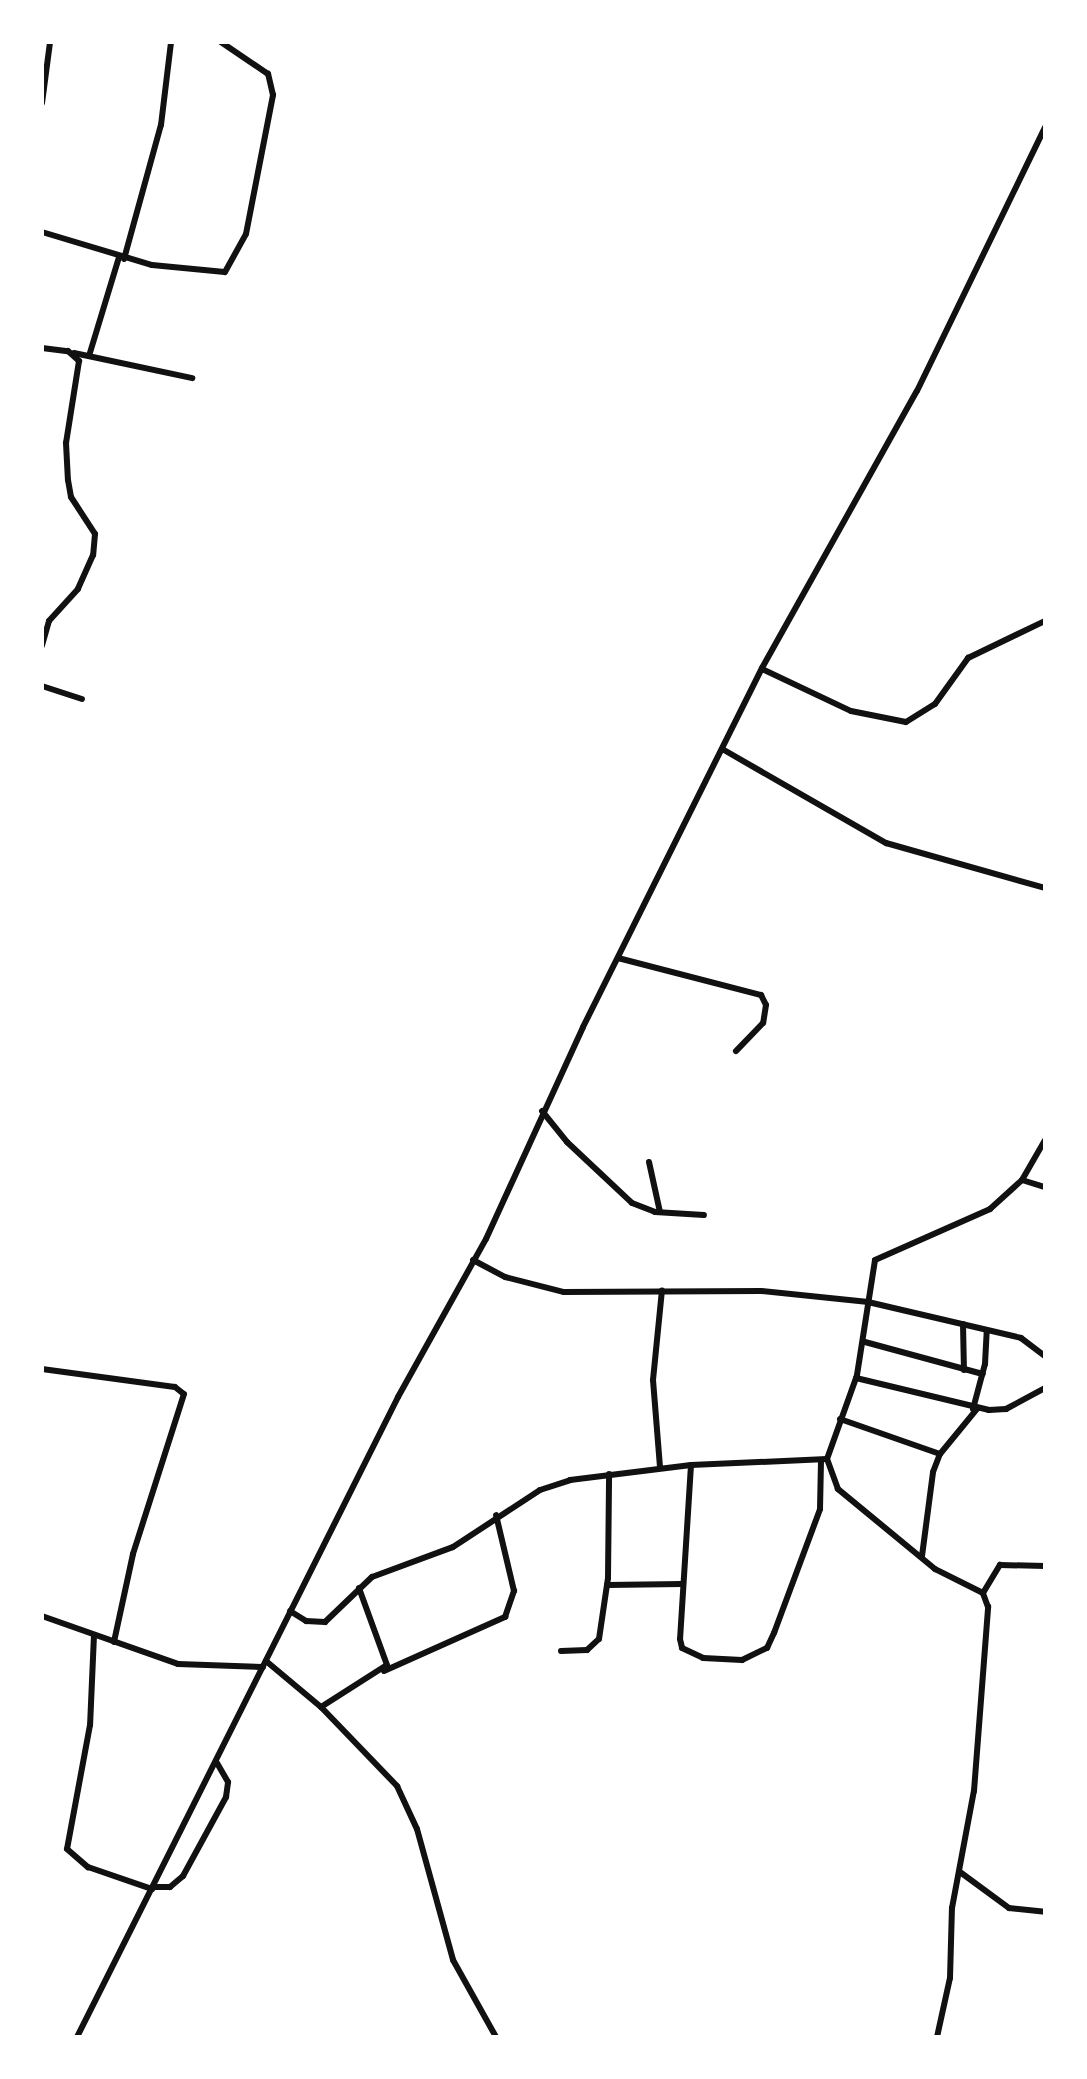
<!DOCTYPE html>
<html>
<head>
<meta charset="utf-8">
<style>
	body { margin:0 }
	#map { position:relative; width:1087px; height:2079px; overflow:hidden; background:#fff; font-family:"PT Sans",sans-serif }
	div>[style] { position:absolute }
	.minor>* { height:6px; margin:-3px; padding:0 3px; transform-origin:3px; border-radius:3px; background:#111 }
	span { translate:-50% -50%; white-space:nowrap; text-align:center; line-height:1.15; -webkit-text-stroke:6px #fff; paint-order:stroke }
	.frame { position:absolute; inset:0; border:44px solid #fff; pointer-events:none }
</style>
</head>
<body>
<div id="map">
	<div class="minor">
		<div style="left:42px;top:103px;width:62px;rotate:-82.5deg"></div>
		<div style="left:42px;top:232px;width:115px;rotate:16.7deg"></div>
		<div style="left:152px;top:265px;width:73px;rotate:5.5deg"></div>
		<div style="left:225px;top:272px;width:43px;rotate:-61.1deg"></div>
		<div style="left:246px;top:234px;width:142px;rotate:-79deg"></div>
		<div style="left:273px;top:95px;width:22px;rotate:-103deg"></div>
		<div style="left:268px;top:74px;width:57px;rotate:-145.8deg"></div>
		<div style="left:124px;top:259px;width:139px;rotate:-74.6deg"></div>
		<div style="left:161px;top:125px;width:84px;rotate:-83.1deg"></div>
		<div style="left:42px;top:348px;width:26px;rotate:7deg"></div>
		<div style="left:68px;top:351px;width:15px;rotate:42deg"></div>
		<div style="left:79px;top:361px;width:83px;rotate:99deg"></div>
		<div style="left:66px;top:443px;width:37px;rotate:87deg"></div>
		<div style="left:68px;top:480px;width:17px;rotate:80deg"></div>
		<div style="left:71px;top:497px;width:44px;rotate:57deg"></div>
		<div style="left:95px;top:534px;width:21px;rotate:95deg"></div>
		<div style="left:93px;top:555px;width:37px;rotate:114deg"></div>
		<div style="left:78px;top:589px;width:43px;rotate:132.2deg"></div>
		<div style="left:49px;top:621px;width:26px;rotate:106deg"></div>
		<div style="left:74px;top:353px;width:121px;rotate:12deg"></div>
		<div style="left:89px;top:356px;width:103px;rotate:-73.1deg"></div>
		<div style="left:762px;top:669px;width:98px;rotate:25.3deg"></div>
		<div style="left:851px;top:711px;width:56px;rotate:11.3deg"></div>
		<div style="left:906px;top:722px;width:34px;rotate:-32deg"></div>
		<div style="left:935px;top:704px;width:57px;rotate:-54.3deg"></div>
		<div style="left:968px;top:658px;width:85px;rotate:-25.7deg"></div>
		<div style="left:42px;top:686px;width:42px;rotate:18deg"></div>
		<div style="left:724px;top:750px;width:187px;rotate:29.9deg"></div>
		<div style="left:886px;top:843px;width:165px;rotate:15.8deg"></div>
		<div style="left:618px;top:958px;width:148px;rotate:14.5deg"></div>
		<div style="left:761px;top:995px;width:11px;rotate:63deg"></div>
		<div style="left:766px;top:1005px;width:18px;rotate:99deg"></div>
		<div style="left:763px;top:1023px;width:39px;rotate:134deg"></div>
		<div style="left:542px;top:1111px;width:40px;rotate:51deg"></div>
		<div style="left:567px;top:1142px;width:89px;rotate:43.2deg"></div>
		<div style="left:632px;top:1203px;width:25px;rotate:21deg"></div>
		<div style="left:655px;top:1212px;width:49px;rotate:3.5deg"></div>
		<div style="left:649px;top:1162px;width:51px;rotate:77.6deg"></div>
		<div style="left:1022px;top:1180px;width:24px;rotate:17deg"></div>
		<div style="left:473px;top:1260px;width:36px;rotate:28deg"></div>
		<div style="left:505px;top:1277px;width:61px;rotate:14.3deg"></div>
		<div style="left:564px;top:1292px;width:197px;rotate:-0.3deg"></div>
		<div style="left:761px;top:1291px;width:108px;rotate:5.9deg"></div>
		<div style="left:868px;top:1302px;width:157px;rotate:13.2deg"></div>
		<div style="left:1021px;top:1338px;width:30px;rotate:37deg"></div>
		<div style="left:963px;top:1324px;width:46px;rotate:88.8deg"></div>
		<div style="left:865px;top:1342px;width:122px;rotate:15.2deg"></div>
		<div style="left:42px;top:1369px;width:134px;rotate:7.7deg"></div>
		<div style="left:175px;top:1387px;width:11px;rotate:38deg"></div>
		<div style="left:184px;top:1394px;width:168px;rotate:107.7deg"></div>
		<div style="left:133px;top:1554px;width:90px;rotate:102.2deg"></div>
		<div style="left:856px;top:1378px;width:137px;rotate:13.5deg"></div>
		<div style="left:989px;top:1410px;width:17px;rotate:-3deg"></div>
		<div style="left:1006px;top:1409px;width:44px;rotate:-28.3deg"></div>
		<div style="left:973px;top:1409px;width:47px;rotate:-75.1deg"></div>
		<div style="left:985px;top:1364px;width:33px;rotate:-87deg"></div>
		<div style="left:840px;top:1419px;width:106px;rotate:19.3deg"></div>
		<div style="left:691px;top:1465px;width:174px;rotate:93.6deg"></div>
		<div style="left:680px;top:1639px;width:9px;rotate:77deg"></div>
		<div style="left:682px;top:1648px;width:23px;rotate:25deg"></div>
		<div style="left:703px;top:1658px;width:39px;rotate:3deg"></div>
		<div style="left:742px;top:1660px;width:28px;rotate:-26deg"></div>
		<div style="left:767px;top:1648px;width:17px;rotate:-65deg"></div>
		<div style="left:774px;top:1633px;width:132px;rotate:-69.6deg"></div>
		<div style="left:820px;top:1509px;width:49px;rotate:-88.8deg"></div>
		<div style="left:660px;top:1467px;width:87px;rotate:-94.6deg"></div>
		<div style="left:653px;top:1380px;width:90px;rotate:-84.3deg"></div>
		<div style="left:922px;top:1556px;width:85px;rotate:-82.5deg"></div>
		<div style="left:933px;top:1472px;width:19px;rotate:-69deg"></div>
		<div style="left:940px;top:1454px;width:58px;rotate:-50.6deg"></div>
		<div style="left:607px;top:1585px;width:75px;rotate:-0.8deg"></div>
		<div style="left:983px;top:1593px;width:33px;rotate:-59deg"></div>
		<div style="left:1000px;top:1565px;width:45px;rotate:1.3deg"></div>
		<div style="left:290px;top:1611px;width:19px;rotate:32deg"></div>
		<div style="left:306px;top:1621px;width:19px;rotate:3deg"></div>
		<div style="left:325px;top:1622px;width:65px;rotate:-43.8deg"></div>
		<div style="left:372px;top:1577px;width:86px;rotate:-20.3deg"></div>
		<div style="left:453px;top:1547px;width:104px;rotate:-33.2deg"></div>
		<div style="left:540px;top:1490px;width:32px;rotate:-18deg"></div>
		<div style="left:570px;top:1480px;width:122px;rotate:-7.1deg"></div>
		<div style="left:691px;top:1465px;width:136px;rotate:-2.5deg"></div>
		<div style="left:42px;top:1616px;width:144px;rotate:19.4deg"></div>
		<div style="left:178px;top:1664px;width:85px;rotate:2deg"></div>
		<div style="left:94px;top:1635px;width:90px;rotate:92.5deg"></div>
		<div style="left:90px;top:1725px;width:126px;rotate:100.5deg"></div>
		<div style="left:67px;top:1849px;width:28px;rotate:41deg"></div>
		<div style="left:88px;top:1867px;width:68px;rotate:19deg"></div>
		<div style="left:561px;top:1651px;width:26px;rotate:-2deg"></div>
		<div style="left:587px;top:1650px;width:16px;rotate:-43deg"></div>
		<div style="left:599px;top:1639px;width:62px;rotate:-81.6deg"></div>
		<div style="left:608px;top:1578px;width:104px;rotate:-89.4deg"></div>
		<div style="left:266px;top:1661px;width:72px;rotate:39.9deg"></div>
		<div style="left:321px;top:1707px;width:110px;rotate:46.1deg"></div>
		<div style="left:397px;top:1786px;width:47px;rotate:65.1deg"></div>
		<div style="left:417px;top:1829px;width:136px;rotate:74.6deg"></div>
		<div style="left:453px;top:1960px;width:88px;rotate:60.8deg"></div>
		<div style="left:384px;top:1671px;width:133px;rotate:-24.1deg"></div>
		<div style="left:505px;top:1617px;width:28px;rotate:-71deg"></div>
		<div style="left:514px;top:1591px;width:78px;rotate:-103.3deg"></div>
		<div style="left:321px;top:1707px;width:78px;rotate:-32.5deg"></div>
		<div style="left:387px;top:1665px;width:82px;rotate:-110deg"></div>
		<div style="left:960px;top:1872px;width:61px;rotate:36.3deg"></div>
		<div style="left:1009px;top:1908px;width:36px;rotate:6deg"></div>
		<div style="left:153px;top:1887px;width:17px"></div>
		<div style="left:170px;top:1887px;width:17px;rotate:-40deg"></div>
		<div style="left:183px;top:1876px;width:90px;rotate:-61.4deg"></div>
		<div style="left:226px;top:1797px;width:15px;rotate:-82deg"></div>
		<div style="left:228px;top:1782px;width:22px;rotate:-120deg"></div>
		<div style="left:77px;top:2037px;width:716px;rotate:-63.36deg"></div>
		<div style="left:398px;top:1397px;width:181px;rotate:-60.9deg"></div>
		<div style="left:486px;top:1239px;width:233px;rotate:-65.4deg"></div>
		<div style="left:583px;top:1027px;width:401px;rotate:-63.5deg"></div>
		<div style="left:762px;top:668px;width:317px;rotate:-60.8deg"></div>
		<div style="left:917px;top:391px;width:293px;rotate:-64.1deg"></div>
		<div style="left:937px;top:2037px;width:60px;rotate:-77.6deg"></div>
		<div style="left:950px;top:1978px;width:70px;rotate:-88.4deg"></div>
		<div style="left:952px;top:1908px;width:119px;rotate:-79.4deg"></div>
		<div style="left:974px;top:1791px;width:185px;rotate:-85.6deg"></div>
		<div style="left:988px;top:1607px;width:15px;rotate:-110deg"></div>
		<div style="left:983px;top:1593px;width:54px;rotate:-153.4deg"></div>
		<div style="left:935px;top:1569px;width:126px;rotate:-140.5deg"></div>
		<div style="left:838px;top:1489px;width:32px;rotate:-110deg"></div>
		<div style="left:827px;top:1459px;width:89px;rotate:-70.3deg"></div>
		<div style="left:857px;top:1375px;width:116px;rotate:-81.1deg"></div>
		<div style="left:875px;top:1260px;width:126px;rotate:-23.9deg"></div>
		<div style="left:990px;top:1209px;width:43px;rotate:-42.2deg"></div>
		<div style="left:1022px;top:1180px;width:46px;rotate:-60.1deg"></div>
	</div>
	<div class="frame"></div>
</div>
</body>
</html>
